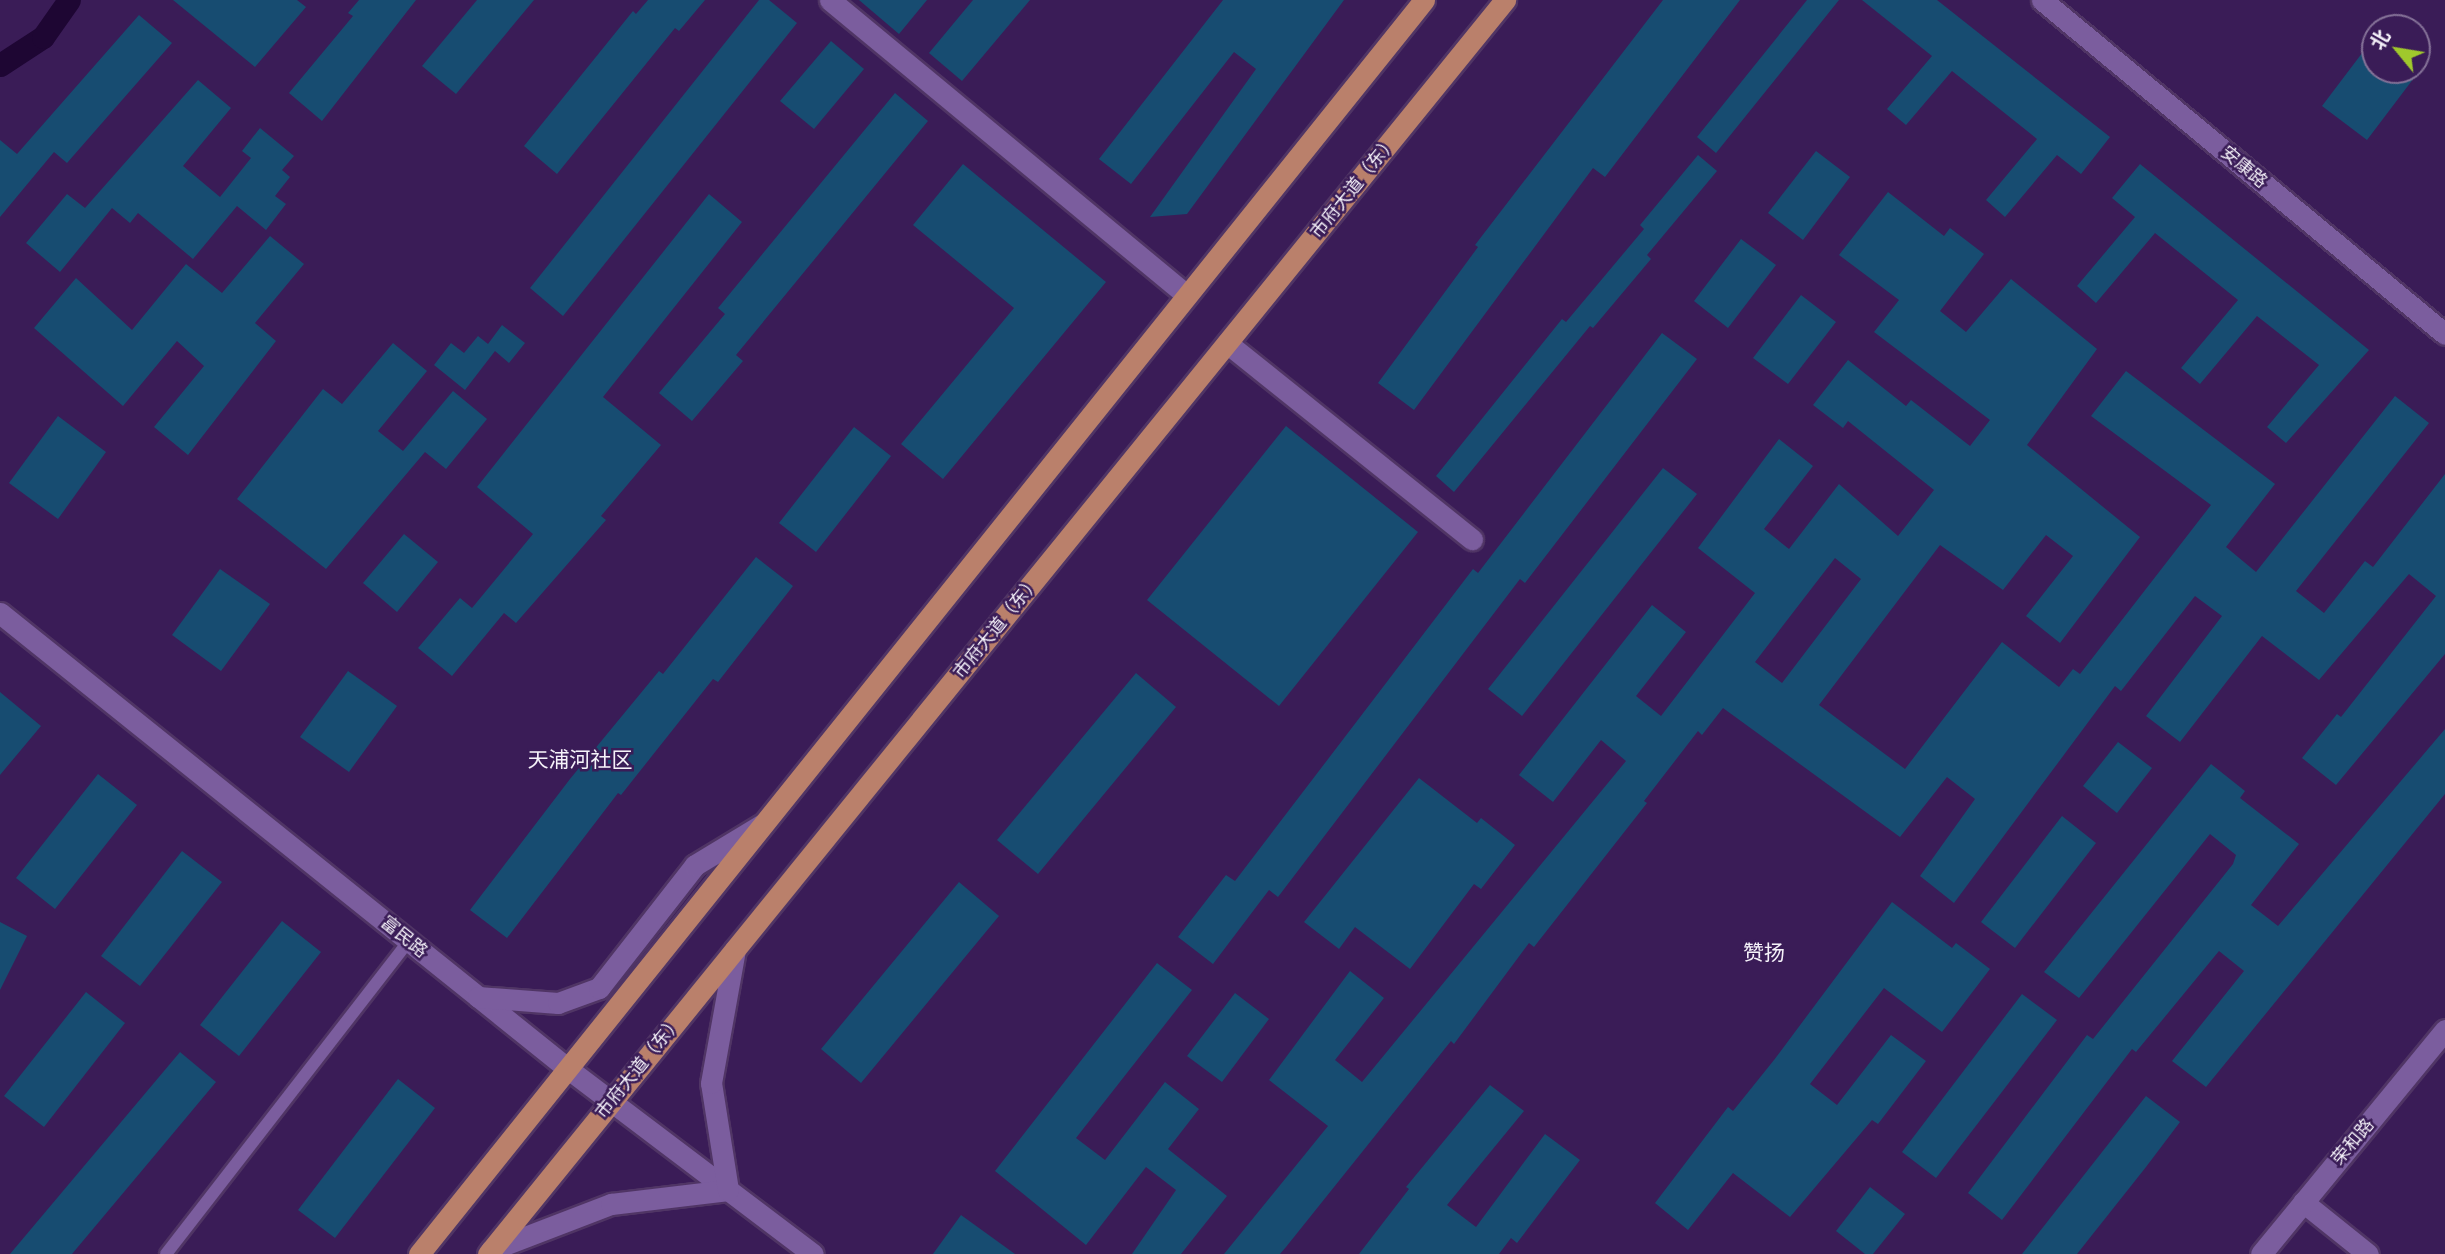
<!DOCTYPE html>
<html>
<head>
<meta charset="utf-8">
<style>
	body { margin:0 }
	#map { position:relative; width:2445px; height:1254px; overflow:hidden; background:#3a1c57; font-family:Mulish,"Noto Sans SC",sans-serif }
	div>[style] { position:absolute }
	.canal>* { height:23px; margin:-11.5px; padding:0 11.5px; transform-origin:11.5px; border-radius:11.5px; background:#1e0633 }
	.building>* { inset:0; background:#174c71 }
	.roads { filter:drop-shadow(2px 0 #503565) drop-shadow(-2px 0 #503565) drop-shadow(0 2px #503565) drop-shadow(0 -2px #503565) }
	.lane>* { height:12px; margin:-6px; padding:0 6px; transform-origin:6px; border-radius:6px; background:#7b5d9e }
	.street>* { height:21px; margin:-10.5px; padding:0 10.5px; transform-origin:10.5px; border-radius:10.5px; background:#7b5d9e }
	.secondary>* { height:21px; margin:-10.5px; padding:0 10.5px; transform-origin:10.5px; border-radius:10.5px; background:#7b5d9e }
	.primary>* { height:21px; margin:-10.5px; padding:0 10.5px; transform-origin:10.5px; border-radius:10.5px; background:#ba806b }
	span { translate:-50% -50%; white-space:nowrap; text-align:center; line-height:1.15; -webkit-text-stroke:5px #3a1c57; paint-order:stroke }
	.street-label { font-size:18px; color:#f5f2f9 }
	.quarter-label { font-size:21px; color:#f5f2f9 }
	.north { position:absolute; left:2361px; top:14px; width:70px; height:70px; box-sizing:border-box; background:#3a1c57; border:2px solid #857298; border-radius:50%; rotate:300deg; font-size:19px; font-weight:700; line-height:28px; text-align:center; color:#f5f2f9 }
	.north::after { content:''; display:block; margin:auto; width:24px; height:32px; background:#a0c92c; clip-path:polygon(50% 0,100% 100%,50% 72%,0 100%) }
</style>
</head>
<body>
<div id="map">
	<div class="canal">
		<div style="left:0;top:65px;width:51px;rotate:-33.1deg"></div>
		<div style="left:43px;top:37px;width:45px;rotate:-54.9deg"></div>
	</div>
	<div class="building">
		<div style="clip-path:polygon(173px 0,297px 0,306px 7px,255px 67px)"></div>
		<div style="clip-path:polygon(359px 0,416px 0,322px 121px,289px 93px,353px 16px,348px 13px)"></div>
		<div style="clip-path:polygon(477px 0,534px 0,456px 94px,422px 66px)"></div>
		<div style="clip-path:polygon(648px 0,705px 0,679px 31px,675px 28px,557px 174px,524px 146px,633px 11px,636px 14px)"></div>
		<div style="clip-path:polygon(759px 0,769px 0,797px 23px,563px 316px,530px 288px)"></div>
		<div style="clip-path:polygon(859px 0,927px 0,899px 34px)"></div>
		<div style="clip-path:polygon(973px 0,1030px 0,962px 81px,929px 53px)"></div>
		<div style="clip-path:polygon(1223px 0,1344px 0,1187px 214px,1150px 217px,1256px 69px,1234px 52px,1131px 184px,1099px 159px)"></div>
		<div style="clip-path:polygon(1663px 0,1740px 0,1605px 177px,1593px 168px,1414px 410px,1378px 383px,1478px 247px,1475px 245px)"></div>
		<div style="clip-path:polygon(1807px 0,1839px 0,1716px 153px,1697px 137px)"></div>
		<div style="clip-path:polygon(1862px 0,1937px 0,2110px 137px,2081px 174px,2057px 155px,2005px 217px,1986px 200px,2037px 139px,1952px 71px,1906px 125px,1887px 109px,1932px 56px)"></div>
		<div style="clip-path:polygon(139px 15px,172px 43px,67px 163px,54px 152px,0 217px,0 140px,17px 154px)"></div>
		<div style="clip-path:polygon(2375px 36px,2375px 70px,2420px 70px,2367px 140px,2322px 106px)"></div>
		<div style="clip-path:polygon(831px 41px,864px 69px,814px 129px,780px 101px)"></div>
		<div style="clip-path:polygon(198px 80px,231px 108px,183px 166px,220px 197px,251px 158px,242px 151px,260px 128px,294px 156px,282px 170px,290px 177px,275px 196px,286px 204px,266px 230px,237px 206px,193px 259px,138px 213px,130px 223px,112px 208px,60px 272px,26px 243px,67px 194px,85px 208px)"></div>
		<div style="clip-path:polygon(895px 93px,928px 121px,736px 355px,743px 361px,692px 421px,659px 393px,725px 314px,718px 308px)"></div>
		<div style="clip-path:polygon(1816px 151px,1850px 177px,1803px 240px,1768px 213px)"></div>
		<div style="clip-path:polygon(1698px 155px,1717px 171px,1647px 255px,1651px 259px,1593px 328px,1590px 326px,1454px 492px,1436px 476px,1562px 319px,1566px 322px,1644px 229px,1640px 225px)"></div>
		<div style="clip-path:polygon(963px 164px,1106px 282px,943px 479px,901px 444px,1014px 308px,913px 225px)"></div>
		<div style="clip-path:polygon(2140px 164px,2369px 350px,2286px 443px,2267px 427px,2319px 365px,2257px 316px,2200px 384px,2181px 368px,2238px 300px,2155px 233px,2096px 303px,2077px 286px,2135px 217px,2112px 198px)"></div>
		<div style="clip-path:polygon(evenodd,1888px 192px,1944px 236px,1950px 228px,1984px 254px,1940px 311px,1966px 332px,2011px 279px,2097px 349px,2027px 445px,2140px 537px,2060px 643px,2026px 616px,2073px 556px,2046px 535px,2003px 590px,1940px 545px,1819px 705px,1905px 769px,2002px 642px,2059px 687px,2073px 669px,2080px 674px,2211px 505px,2091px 416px,2126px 371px,2275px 484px,2226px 547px,2256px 572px,2395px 396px,2429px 423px,2296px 591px,2324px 613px,2365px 561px,2373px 567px,2445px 474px,2445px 654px,2336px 785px,2302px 758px,2337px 714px,2341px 717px,2436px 596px,2409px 574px,2319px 680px,2262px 636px,2180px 742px,2146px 716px,2222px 616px,2195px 596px,2121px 691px,2115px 686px,1954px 903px,1920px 876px,1975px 799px,1947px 777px,1900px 837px,1723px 708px,1702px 735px,1698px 731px,1644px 801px,1647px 803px,1534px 947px,1529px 943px,1454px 1044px,1451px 1041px,1286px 1247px,1280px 1254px,1224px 1254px,1328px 1126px,1269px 1080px,1350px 971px,1384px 998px,1335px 1060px,1362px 1082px,1626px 761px,1601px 740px,1553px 802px,1519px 775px,1652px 605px,1686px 632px,1636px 696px,1661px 716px,1755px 593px,1698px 548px,1779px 439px,1813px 466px,1764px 529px,1789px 549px,1839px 484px,1898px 536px,1934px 490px,1848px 421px,1843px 428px,1813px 405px,1848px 360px,1906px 406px,1911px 400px,1970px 446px,1990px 420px,1874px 332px,1899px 300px,1839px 255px,1888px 192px,1835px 558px,1861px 579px,1782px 683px,1755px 662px,1835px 558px)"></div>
		<div style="clip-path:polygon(709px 194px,742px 222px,603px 397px,661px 445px,601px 516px,606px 520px,516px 623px,504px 613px,452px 676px,418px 648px,460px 598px,472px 608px,533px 534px,477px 487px)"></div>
		<div style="clip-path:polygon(270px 236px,304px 264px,255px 323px,276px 341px,188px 455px,154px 427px,204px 366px,177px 341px,123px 406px,34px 328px,76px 278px,132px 330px,186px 264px,222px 293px)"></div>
		<div style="clip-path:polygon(1741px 239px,1776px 265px,1728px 328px,1694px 301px)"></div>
		<div style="clip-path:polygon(1801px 295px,1836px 322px,1788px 384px,1753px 358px)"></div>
		<div style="clip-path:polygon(502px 325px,525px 343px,509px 363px,495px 351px,465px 390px,434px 365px,451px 343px,464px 353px,478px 336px,488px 344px)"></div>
		<div style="clip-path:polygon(1662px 333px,1697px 359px,1525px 583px,1520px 579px,1278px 897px,1269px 890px,1213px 964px,1178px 937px,1226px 875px,1235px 881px,1473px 569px,1478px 573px)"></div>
		<div style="clip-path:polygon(393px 343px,427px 371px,378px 431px,403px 451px,453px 391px,487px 419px,446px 469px,425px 452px,326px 569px,237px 499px,323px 389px,342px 404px)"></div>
		<div style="clip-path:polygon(58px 416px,106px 452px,58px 519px,9px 483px)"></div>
		<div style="clip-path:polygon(1286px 426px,1418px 532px,1279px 706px,1147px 600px)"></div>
		<div style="clip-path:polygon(854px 427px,891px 456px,816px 552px,779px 523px)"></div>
		<div style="clip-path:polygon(1663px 468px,1697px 494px,1522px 716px,1488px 689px)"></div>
		<div style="clip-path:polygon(404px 534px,438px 562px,397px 612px,363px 583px)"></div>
		<div style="clip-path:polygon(756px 557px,793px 586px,718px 682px,713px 679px,621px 795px,618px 793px,507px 938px,470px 910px,570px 779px,659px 671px,663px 674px)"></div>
		<div style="clip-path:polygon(220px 569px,270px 604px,221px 671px,172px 635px)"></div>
		<div style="clip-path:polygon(348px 671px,397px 706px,349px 772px,300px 737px)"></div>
		<div style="clip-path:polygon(1136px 673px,1176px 707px,1038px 874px,997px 840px)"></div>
		<div style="clip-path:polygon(0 692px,41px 726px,0 775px)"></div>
		<div style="clip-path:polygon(2445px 729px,2445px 794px,2206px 1087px,2172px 1061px,2244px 971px,2219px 951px,2136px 1052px,2132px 1049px,2002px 1220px,1968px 1193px,2087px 1035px,2093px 1039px,2233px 864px,2236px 855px,2210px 834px,2079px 998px,2044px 972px,2211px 764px,2245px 791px,2240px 798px,2299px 844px,2251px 905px,2278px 926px)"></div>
		<div style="clip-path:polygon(2118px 742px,2152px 768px,2117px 813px,2083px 786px)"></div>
		<div style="clip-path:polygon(98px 774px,137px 805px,55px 909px,16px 878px)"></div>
		<div style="clip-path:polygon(1419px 778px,1477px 823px,1481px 818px,1515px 845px,1481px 889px,1474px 884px,1410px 969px,1355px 927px,1339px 949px,1304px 922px)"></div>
		<div style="clip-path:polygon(2062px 816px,2096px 843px,2015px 948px,1981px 922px)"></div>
		<div style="clip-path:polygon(182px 851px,222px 882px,140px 986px,101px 956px)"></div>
		<div style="clip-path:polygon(959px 882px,999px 916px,861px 1083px,821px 1049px)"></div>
		<div style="clip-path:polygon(1892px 902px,1952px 948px,1956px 943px,1990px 969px,1942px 1032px,1884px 988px,1810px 1084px,1837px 1105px,1891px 1035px,1926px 1061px,1878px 1124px,1872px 1120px,1790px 1217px,1733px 1173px,1688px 1230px,1655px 1203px,1728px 1107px,1733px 1111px,1774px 1060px)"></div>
		<div style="clip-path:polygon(282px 921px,321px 952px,239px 1056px,200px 1025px)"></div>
		<div style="clip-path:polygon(0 922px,27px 936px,0 990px)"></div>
		<div style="clip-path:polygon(1157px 963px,1192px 990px,1076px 1138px,1105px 1160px,1165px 1082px,1199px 1109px,1168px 1149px,1227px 1196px,1181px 1254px,1132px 1254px,1176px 1190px,1146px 1167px,1086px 1245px,995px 1171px)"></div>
		<div style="clip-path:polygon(86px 992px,125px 1023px,44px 1127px,4px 1096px)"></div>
		<div style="clip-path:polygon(1235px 993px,1269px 1019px,1222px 1082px,1187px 1056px)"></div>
		<div style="clip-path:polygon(2022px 994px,2057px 1020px,1936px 1178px,1902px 1152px)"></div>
		<div style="clip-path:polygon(180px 1052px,216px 1082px,155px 1155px,72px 1254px,10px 1254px)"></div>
		<div style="clip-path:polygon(398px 1079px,435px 1108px,335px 1238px,298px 1210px)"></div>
		<div style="clip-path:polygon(1490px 1085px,1524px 1111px,1447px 1205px,1476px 1227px,1545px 1134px,1580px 1160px,1517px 1243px,1511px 1238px,1499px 1254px,1359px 1254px,1409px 1189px,1406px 1187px)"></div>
		<div style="clip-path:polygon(2146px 1096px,2180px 1122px,2146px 1167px,2077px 1254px,2022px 1254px)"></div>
		<div style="clip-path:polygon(1870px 1187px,1905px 1214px,1873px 1254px,1865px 1254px,1836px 1231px)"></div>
		<div style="clip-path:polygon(961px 1215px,1015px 1254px,933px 1254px)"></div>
	</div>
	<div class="roads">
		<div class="lane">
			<div style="left:166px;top:1254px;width:396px;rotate:-52.2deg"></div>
		</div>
		<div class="street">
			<div style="left:830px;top:0;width:463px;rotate:39.6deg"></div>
			<div style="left:1227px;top:343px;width:314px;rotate:38.7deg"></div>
			<div style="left:2303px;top:1202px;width:83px;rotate:38.7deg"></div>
			<div style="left:2261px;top:1254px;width:290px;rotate:-50.6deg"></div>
		</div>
		<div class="secondary">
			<div style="left:2042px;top:0;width:523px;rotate:39.65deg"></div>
			<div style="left:0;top:613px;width:727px;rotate:38.75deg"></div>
			<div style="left:567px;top:1068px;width:308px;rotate:37.1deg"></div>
			<div style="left:478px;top:997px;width:80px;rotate:4.3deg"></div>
			<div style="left:558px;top:1003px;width:44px;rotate:-20.1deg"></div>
			<div style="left:599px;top:988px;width:156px;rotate:-52deg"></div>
			<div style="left:695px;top:865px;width:77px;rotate:-31.2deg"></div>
			<div style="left:491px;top:1250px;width:129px;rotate:-21deg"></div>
			<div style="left:611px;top:1204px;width:118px;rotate:-6.8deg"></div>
			<div style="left:728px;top:1190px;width:108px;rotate:-99deg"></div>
			<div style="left:711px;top:1083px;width:136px;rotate:-79.8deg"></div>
		</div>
		<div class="primary">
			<div style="left:419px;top:1254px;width:1607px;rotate:-51.29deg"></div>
			<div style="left:488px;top:1254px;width:1615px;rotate:-50.96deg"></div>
		</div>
	</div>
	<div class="street-label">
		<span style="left:2244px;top:167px;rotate:40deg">安康路</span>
		<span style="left:1354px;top:187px;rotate:-51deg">市府大道（东）</span>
		<span style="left:997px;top:627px;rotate:-51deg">市府大道（东）</span>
		<span style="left:404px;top:937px;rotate:39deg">富民路</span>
		<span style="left:639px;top:1067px;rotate:-51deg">市府大道（东）</span>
		<span style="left:2353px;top:1142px;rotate:-50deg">荣和路</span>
	</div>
	<div class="quarter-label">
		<span style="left:580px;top:759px">天浦河社区</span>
		<span style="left:1764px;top:952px">赞扬</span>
	</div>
	<div class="north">北</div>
</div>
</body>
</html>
